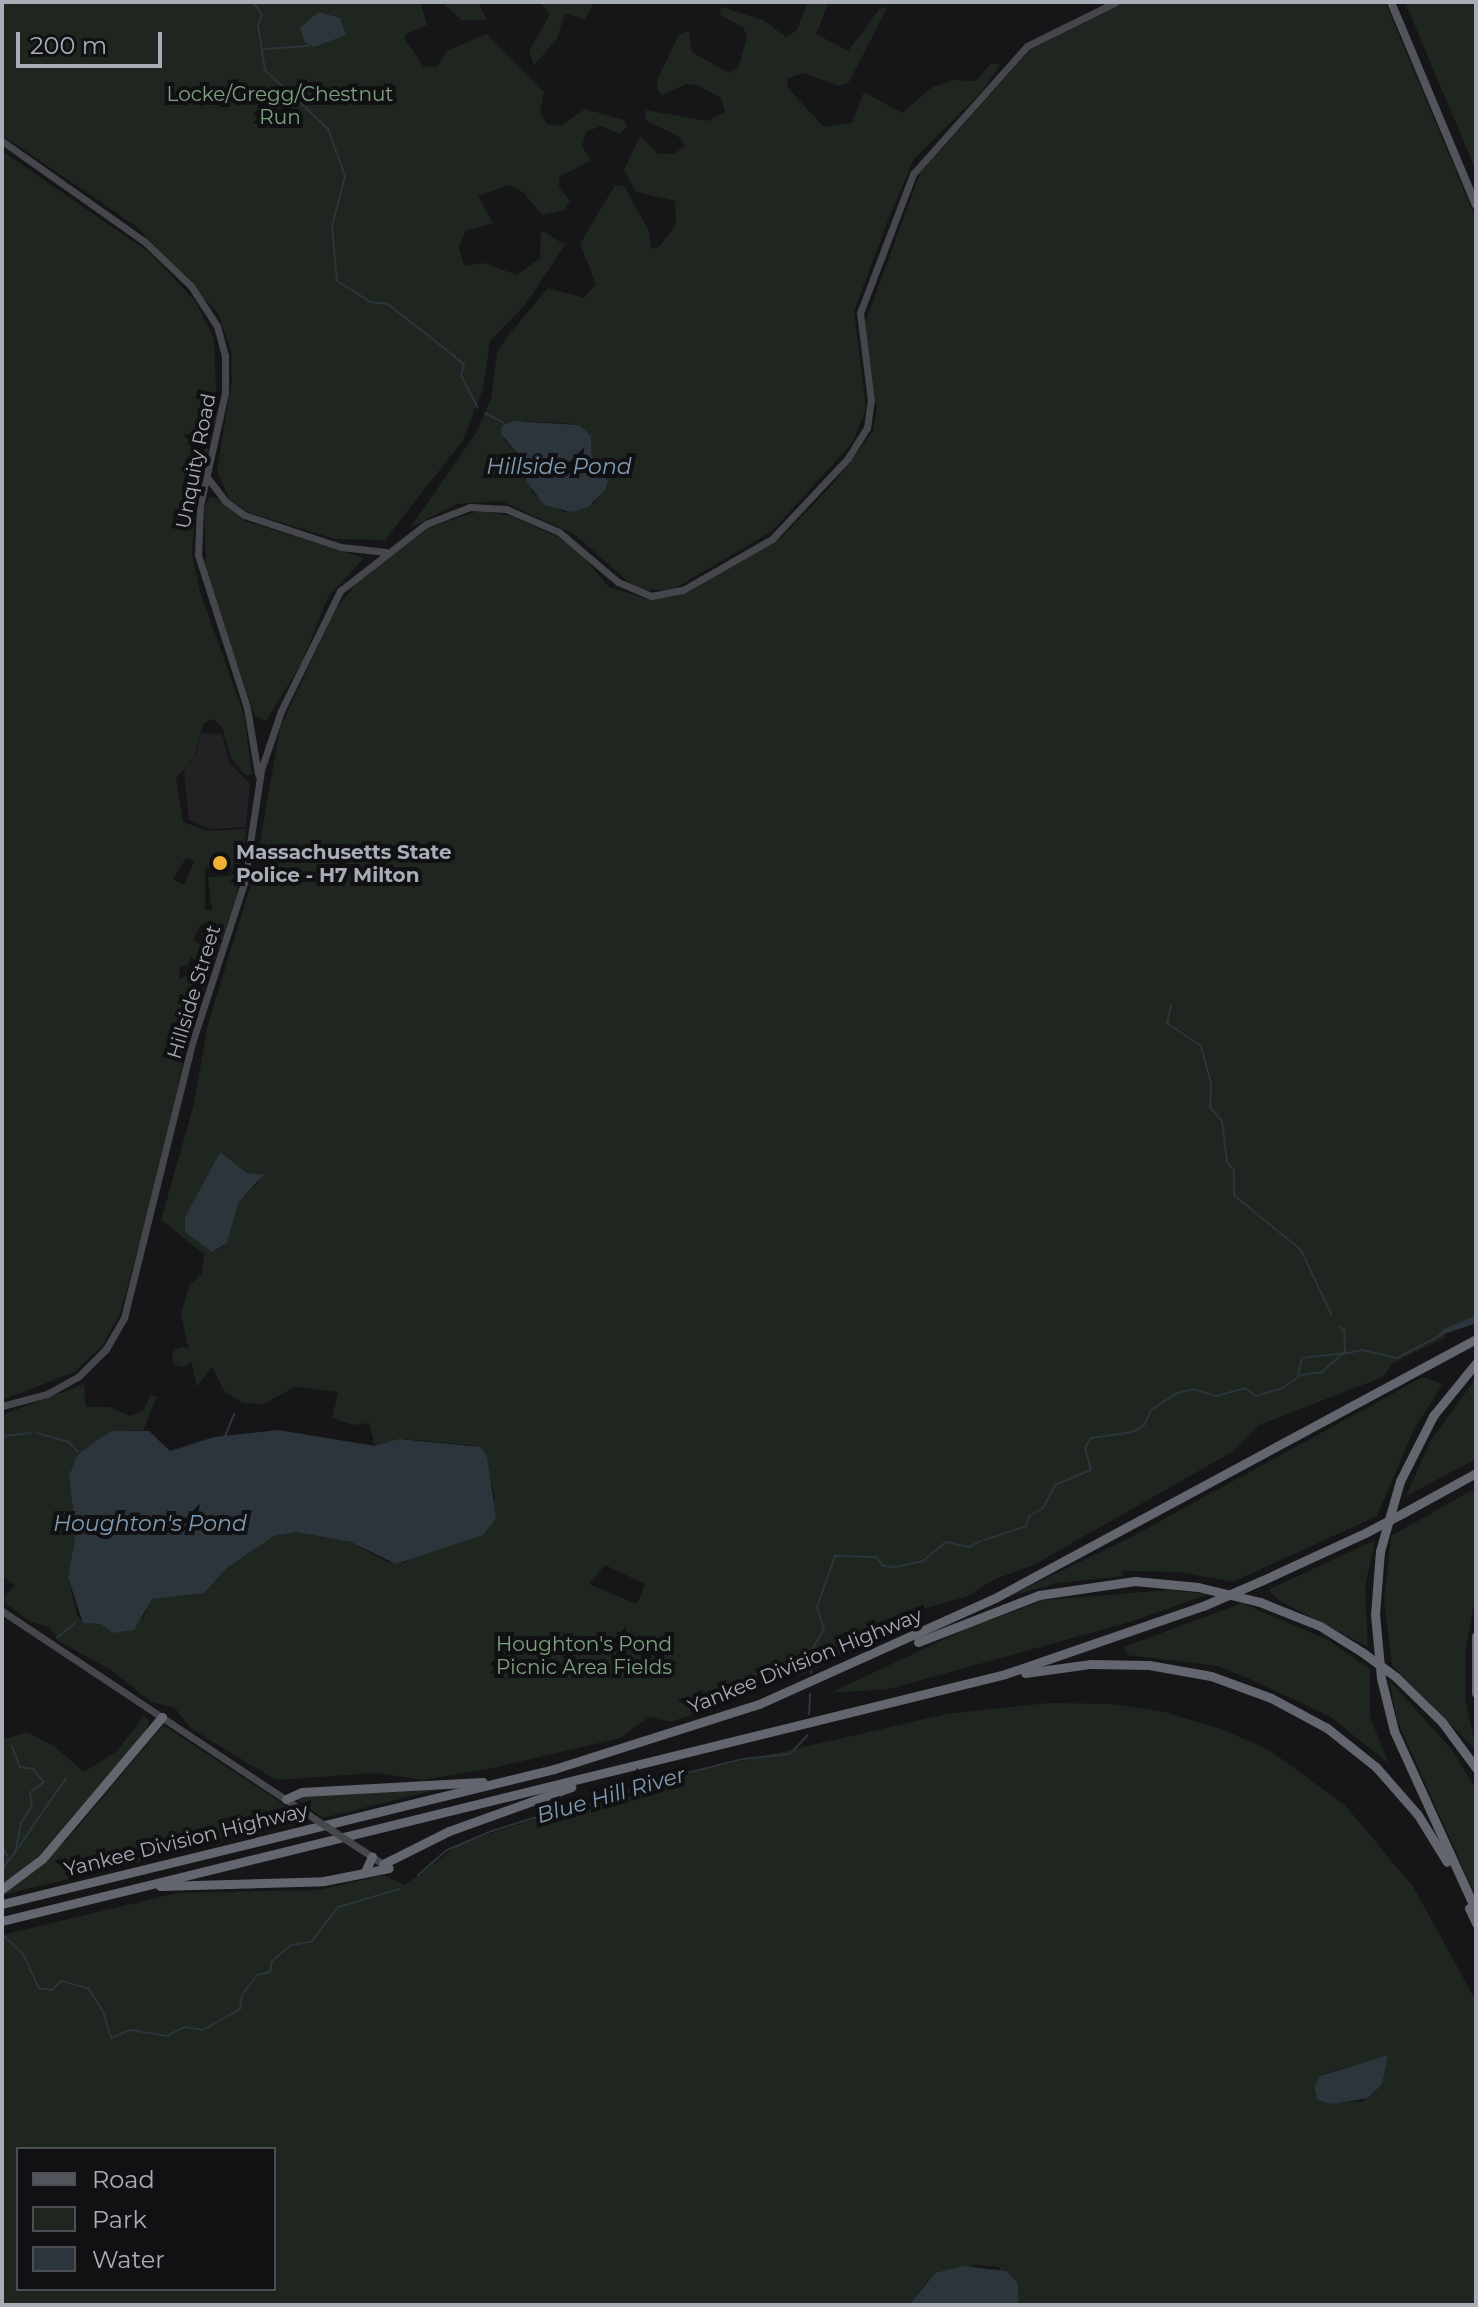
<!DOCTYPE html>
<html>
<head>
<meta charset="utf-8">
<style>
	body { margin:0 }
	#map { position:relative; width:1478px; height:2307px; overflow:hidden; background:#161618; font-family:Montserrat,sans-serif }
	div>[style] { position:absolute }
	.built>* { inset:0; background:#222225 }
	.green>* { inset:0; background:#1e261f }
	.round { border-radius:50% }
	.water>* { inset:0; background:#2c353c }
	.stream>* { height:2px; margin:-1px; padding:0 1px; transform-origin:1px; border-radius:1px; background:#2c353c }
	.secondary>* { height:7px; margin:-3.5px; padding:0 3.5px; transform-origin:3.5px; border-radius:3.5px; background:#45474d }
	.primary>* { height:8px; margin:-4px; padding:0 4px; transform-origin:4px; border-radius:4px; background:#53555c }
	.motorway>* { height:9px; margin:-4.5px; padding:0 4.5px; transform-origin:4.5px; border-radius:4.5px; background:#63666e }
	.secondary-bridge>* { height:7px; margin:-3.5px; padding:0 3.5px; transform-origin:3.5px; border-radius:3.5px; background:#45474d }
	.motorway-bridge>* { height:9px; margin:-4.5px; padding:0 4.5px; transform-origin:4.5px; border-radius:4.5px; background:#63666e }
	.dots>* { width:22px; height:22px; translate:-50% -50%; box-sizing:border-box; border:4px solid #111113; border-radius:50% }
	span { translate:-50% -50%; white-space:nowrap; text-align:center; line-height:1.15; -webkit-text-stroke:8px #111113; paint-order:stroke }
	.park-label { font-size:20px; color:#7fa381 }
	.street-label { font-size:20px; color:#a8adb8 }
	.poi-label { font-size:20px; color:#a8adb8; font-weight:700 }
	.left { translate:0 -50%; text-align:left }
	.water-label { font-size:22px; color:#7f9bb3; font-style:italic }
	.frame { position:absolute; inset:0; border:4px solid #a8adb8; pointer-events:none }
	.legend { position:absolute; left:16px; top:2147px; width:260px; height:144px; box-sizing:border-box; background:#111113; border:2px solid #4d4f55; margin:0; padding:10px 14px; list-style:none; font-size:24px; color:#a8adb8 }
	.legend li { display:flex; align-items:center; gap:16px; height:40px }
	.legend b { width:40px; border:2px solid #4d4f55 }
	.scale { position:absolute; left:16px; top:32px; width:146px; height:36px; box-sizing:border-box; border:4px solid #a8adb8; border-top:0; padding-left:10px; font-size:24px; line-height:28px; white-space:nowrap; color:#a8adb8; -webkit-text-stroke:6px #111113; paint-order:stroke }
</style>
</head>
<body>
<div id="map">
	<div class="built">
		<div style="clip-path:polygon(202px 733px,222px 734px,229px 762px,250px 784px,246px 827px,211px 829px,189px 820px,184px 770px,195px 758px)"></div>
	</div>
	<div class="green">
		<div style="clip-path:polygon(2px 2px,420px 2px,427px 25px,405px 34px,405px 39px,423px 66px,436px 67px,447px 51px,486px 34px,544px 92px,540px 112px,547px 124px,560px 126px,585px 109px,624px 120px,627px 127px,620px 134px,601px 126px,586px 132px,582px 146px,591px 161px,559px 177px,559px 188px,570px 200px,565px 210px,542px 215px,524px 193px,509px 185px,478px 196px,493px 223px,465px 231px,459px 248px,464px 266px,483px 263px,517px 275px,540px 258px,541px 230px,565px 245px,525px 305px,490px 341px,483px 389px,463px 440px,385px 540px,335px 539px,250px 513px,230px 500px,217px 471px,232px 381px,231px 351px,218px 313px,136px 226px,2px 135px)"></div>
		<div style="clip-path:polygon(442px 2px,479px 4px,487px 20px,461px 20px)"></div>
		<div style="clip-path:polygon(539px 2px,594px 2px,585px 20px,565px 13px,557px 39px,534px 65px,529px 51px,550px 14px)"></div>
		<div style="clip-path:polygon(evenodd,808px 2px,829px 2px,816px 34px,848px 51px,881px 7px,887px 8px,849px 82px,838px 86px,804px 73px,788px 78px,787px 87px,824px 127px,852px 123px,864px 92px,902px 113px,931px 88px,952px 80px,976px 81px,991px 63px,1000px 65px,983px 90px,914px 159px,890px 215px,854px 311px,866px 408px,853px 442px,772px 531px,672px 590px,638px 590px,574px 534px,501px 501px,457px 504px,410px 528px,476px 433px,491px 399px,497px 353px,506px 338px,548px 288px,584px 298px,596px 284px,580px 244px,615px 185px,624px 186px,649px 231px,651px 249px,659px 247px,676px 224px,675px 201px,636px 192px,624px 170px,640px 136px,658px 154px,674px 154px,685px 146px,678px 136px,645px 120px,646px 110px,707px 121px,725px 112px,721px 98px,697px 85px,686px 84px,663px 95px,658px 91px,657px 80px,679px 35px,689px 31px,692px 52px,729px 73px,739px 66px,747px 37px,743px 27px,720px 15px,721px 7px,763px 20px,786px 37px,797px 30px,808px 2px,525px 421px,576px 424px,591px 436px,592px 459px,608px 484px,594px 503px,563px 512px,533px 494px,520px 456px,503px 439px,525px 421px)"></div>
		<div style="clip-path:polygon(evenodd,1124px 2px,1385px 2px,1476px 219px,1476px 1315px,1440px 1331px,1446px 1337px,1393px 1363px,1383px 1377px,1259px 1425px,1232px 1452px,1032px 1566px,995px 1579px,966px 1597px,914px 1611px,894px 1622px,892px 1635px,804px 1674px,706px 1698px,697px 1713px,670px 1722px,649px 1717px,621px 1738px,492px 1768px,423px 1780px,376px 1773px,276px 1780px,190px 1728px,175px 1708px,151px 1702px,112px 1671px,59px 1641px,49px 1627px,31px 1622px,2px 1600px,15px 1585px,2px 1576px,2px 1415px,84px 1384px,86px 1407px,110px 1407px,130px 1416px,143px 1411px,151px 1395px,157px 1396px,143px 1431px,132px 1430px,77px 1455px,69px 1476px,76px 1533px,68px 1577px,77px 1615px,83px 1623px,101px 1624px,112px 1633px,142px 1619px,152px 1599px,204px 1593px,227px 1568px,274px 1536px,296px 1532px,351px 1542px,387px 1562px,404px 1563px,432px 1548px,468px 1541px,495px 1499px,488px 1467px,472px 1445px,404px 1439px,375px 1446px,369px 1423px,353px 1425px,332px 1418px,338px 1392px,295px 1387px,263px 1404px,243px 1403px,225px 1392px,212px 1367px,197px 1387px,181px 1314px,189px 1286px,202px 1273px,204px 1254px,161px 1220px,194px 1104px,208px 1024px,253px 878px,278px 879px,278px 861px,257px 860px,280px 728px,336px 608px,365px 573px,430px 527px,479px 511px,511px 516px,558px 537px,583px 556px,609px 587px,647px 599px,689px 592px,783px 536px,833px 484px,873px 431px,877px 409px,864px 326px,920px 173px,1031px 49px,1124px 2px,220px 1152px,247px 1173px,260px 1173px,258px 1183px,238px 1203px,223px 1247px,212px 1252px,185px 1232px,185px 1217px,220px 1152px,1124px 2px,605px 1565px,645px 1584px,637px 1604px,589px 1584px,605px 1565px)"></div>
		<div style="clip-path:polygon(1405px 2px,1476px 2px,1476px 171px)"></div>
		<div style="clip-path:polygon(evenodd,2px 151px,150px 253px,196px 302px,214px 339px,217px 417px,195px 503px,192px 553px,200px 592px,244px 715px,252px 775px,245px 775px,231px 758px,222px 727px,213px 719px,204px 723px,194px 758px,176px 778px,183px 822px,208px 831px,244px 829px,246px 834px,236px 899px,191px 1026px,159px 1172px,120px 1314px,102px 1346px,75px 1372px,2px 1400px,2px 151px,186px 858px,194px 861px,184px 885px,173px 879px,186px 858px,2px 151px,205px 868px,233px 868px,229px 876px,208px 877px,212px 911px,205px 910px,205px 868px,2px 151px,201px 924px,216px 933px,208px 948px,193px 940px,201px 924px,2px 151px,191px 956px,203px 969px,179px 979px,180px 965px,187px 967px,191px 956px)"></div>
		<div style="clip-path:polygon(216px 498px,245px 521px,364px 558px,328px 597px,301px 664px,266px 721px,255px 716px,206px 576px,204px 507px,210px 497px)"></div>
		<div class="round" style="left:172px;top:1347px;width:20px;height:20px"></div>
		<div style="clip-path:polygon(1423px 1377px,1443px 1384px,1414px 1429px,1377px 1516px,1233px 1582px,1179px 1572px,1123px 1571px,1123px 1576px,1058px 1583px,1010px 1596px,1133px 1536px)"></div>
		<div style="clip-path:polygon(1476px 1378px,1476px 1459px,1406px 1496px,1431px 1440px)"></div>
		<div style="clip-path:polygon(1476px 1488px,1476px 1592px,1465px 1654px,1465px 1698px,1476px 1750px,1392px 1665px,1384px 1600px,1391px 1536px)"></div>
		<div style="clip-path:polygon(1375px 1540px,1365px 1587px,1368px 1647px,1280px 1601px,1268px 1590px)"></div>
		<div style="clip-path:polygon(1168px 1590px,1209px 1594px,1130px 1622px,889px 1689px,830px 1693px,966px 1629px,1044px 1600px)"></div>
		<div style="clip-path:polygon(1242px 1603px,1328px 1640px,1370px 1669px,1370px 1717px,1389px 1764px,1331px 1717px,1252px 1680px,1217px 1666px,1127px 1655px,1124px 1647px)"></div>
		<div style="clip-path:polygon(1389px 1680px,1453px 1751px,1476px 1790px,1476px 1897px,1397px 1720px)"></div>
		<div style="clip-path:polygon(evenodd,1049px 1703px,1112px 1704px,1164px 1712px,1221px 1729px,1269px 1750px,1345px 1805px,1414px 1888px,1476px 2001px,1476px 2305px,1019px 2305px,1019px 2292px,998px 2267px,975px 2265px,928px 2280px,909px 2305px,2px 2305px,2px 1935px,177px 1893px,319px 1890px,383px 1875px,405px 1885px,461px 1843px,651px 1782px,947px 1714px,1049px 1703px,1375px 2059px,1384px 2070px,1374px 2093px,1361px 2102px,1317px 2100px,1314px 2091px,1324px 2074px,1375px 2059px,1049px 1703px,18px 2149px,274px 2149px,274px 2289px,18px 2289px,18px 2149px)"></div>
		<div style="clip-path:polygon(144px 1715px,149px 1722px,145px 1732px,29px 1867px,2px 1885px,2px 1740px,27px 1732px,54px 1746px,84px 1772px,117px 1751px)"></div>
		<div style="clip-path:polygon(163px 1725px,309px 1821px,2px 1895px,67px 1840px)"></div>
		<div style="clip-path:polygon(443px 1788px,323px 1818px,298px 1800px,301px 1795px)"></div>
	</div>
	<div class="water">
		<div style="clip-path:polygon(318px 12px,340px 18px,346px 35px,314px 47px,305px 42px,300px 28px)"></div>
		<div style="clip-path:polygon(513px 421px,579px 425px,591px 436px,592px 459px,608px 481px,605px 490px,588px 507px,572px 512px,544px 505px,527px 482px,520px 456px,501px 434px,502px 426px)"></div>
		<div style="clip-path:polygon(220px 1152px,247px 1173px,264px 1174px,238px 1203px,227px 1243px,212px 1252px,185px 1232px,185px 1217px)"></div>
		<div style="clip-path:polygon(1476px 1315px,1474px 1324px,1438px 1336px,1442px 1330px)"></div>
		<div style="clip-path:polygon(278px 1430px,375px 1446px,399px 1439px,481px 1447px,487px 1456px,496px 1518px,483px 1535px,396px 1564px,351px 1542px,296px 1532px,274px 1536px,227px 1568px,204px 1593px,152px 1599px,134px 1630px,112px 1633px,101px 1624px,83px 1623px,68px 1577px,76px 1533px,69px 1476px,77px 1455px,111px 1431px,149px 1431px,170px 1451px,214px 1437px)"></div>
		<div style="clip-path:polygon(1388px 2055px,1382px 2084px,1368px 2098px,1332px 2104px,1317px 2100px,1314px 2087px,1320px 2076px)"></div>
		<div style="clip-path:polygon(963px 2266px,1006px 2271px,1018px 2284px,1019px 2305px,909px 2305px,935px 2273px)"></div>
	</div>
	<div class="stream">
		<div style="left:253px;top:2px;width:15px;rotate:53deg"></div>
		<div style="left:262px;top:14px;width:12px;rotate:110deg"></div>
		<div style="left:258px;top:25px;width:46px;rotate:81.2deg"></div>
		<div style="left:265px;top:70px;width:86px;rotate:43.1deg"></div>
		<div style="left:328px;top:129px;width:50px;rotate:70.1deg"></div>
		<div style="left:345px;top:176px;width:53px;rotate:104.3deg"></div>
		<div style="left:332px;top:227px;width:54px;rotate:84.7deg"></div>
		<div style="left:337px;top:281px;width:39px;rotate:32deg"></div>
		<div style="left:370px;top:302px;width:18px;rotate:6deg"></div>
		<div style="left:388px;top:304px;width:97px;rotate:38.3deg"></div>
		<div style="left:464px;top:364px;width:11px;rotate:105deg"></div>
		<div style="left:461px;top:375px;width:37px;rotate:63deg"></div>
		<div style="left:263px;top:49px;width:46px;rotate:-3.7deg"></div>
		<div style="left:485px;top:413px;width:21px;rotate:28deg"></div>
		<div style="left:1171px;top:1006px;width:17px;rotate:103deg"></div>
		<div style="left:1167px;top:1023px;width:41px;rotate:34.1deg"></div>
		<div style="left:1201px;top:1046px;width:39px;rotate:75deg"></div>
		<div style="left:1211px;top:1084px;width:23px;rotate:92deg"></div>
		<div style="left:1210px;top:1107px;width:18px;rotate:49deg"></div>
		<div style="left:1222px;top:1121px;width:41px;rotate:83deg"></div>
		<div style="left:1227px;top:1162px;width:11px;rotate:49deg"></div>
		<div style="left:1234px;top:1170px;width:25px;rotate:90deg"></div>
		<div style="left:1234px;top:1195px;width:87px;rotate:39.4deg"></div>
		<div style="left:1301px;top:1250px;width:71px;rotate:64.9deg"></div>
		<div style="left:1298px;top:1375px;width:17px;rotate:-77deg"></div>
		<div style="left:1302px;top:1358px;width:43px;rotate:-6.6deg"></div>
		<div style="left:1345px;top:1353px;width:23px;rotate:-92deg"></div>
		<div style="left:1344px;top:1330px;width:6px;rotate:-141deg"></div>
		<div style="left:37px;top:1433px;width:33px;rotate:16deg"></div>
		<div style="left:69px;top:1442px;width:13px;rotate:48deg"></div>
		<div style="left:2px;top:1436px;width:29px;rotate:-6deg"></div>
		<div style="left:224px;top:1439px;width:27px;rotate:-68deg"></div>
		<div style="left:984px;top:1540px;width:44px;rotate:-18.4deg"></div>
		<div style="left:1026px;top:1526px;width:10px;rotate:-73deg"></div>
		<div style="left:1029px;top:1516px;width:16px;rotate:-30deg"></div>
		<div style="left:1043px;top:1508px;width:26px;rotate:-62deg"></div>
		<div style="left:1055px;top:1485px;width:39px;rotate:-23deg"></div>
		<div style="left:1091px;top:1470px;width:23px;rotate:-105deg"></div>
		<div style="left:1085px;top:1448px;width:12px;rotate:-59deg"></div>
		<div style="left:1091px;top:1438px;width:42px;rotate:-8.1deg"></div>
		<div style="left:1133px;top:1432px;width:13px;rotate:-32deg"></div>
		<div style="left:1144px;top:1425px;width:17px;rotate:-65deg"></div>
		<div style="left:1151px;top:1410px;width:31px;rotate:-33deg"></div>
		<div style="left:1177px;top:1393px;width:17px;rotate:-13deg"></div>
		<div style="left:1194px;top:1389px;width:23px;rotate:18deg"></div>
		<div style="left:1216px;top:1396px;width:30px;rotate:-15deg"></div>
		<div style="left:1245px;top:1388px;width:14px;rotate:36deg"></div>
		<div style="left:1256px;top:1396px;width:26px;rotate:-16deg"></div>
		<div style="left:1281px;top:1389px;width:24px;rotate:-35deg"></div>
		<div style="left:1301px;top:1375px;width:21px;rotate:-8deg"></div>
		<div style="left:1322px;top:1372px;width:27px;rotate:-42deg"></div>
		<div style="left:1342px;top:1354px;width:20px;rotate:-11deg"></div>
		<div style="left:1362px;top:1350px;width:36px;rotate:13deg"></div>
		<div style="left:1397px;top:1358px;width:50px;rotate:-27.6deg"></div>
		<div style="left:57px;top:1638px;width:23px;rotate:-40deg"></div>
		<div style="left:811px;top:1673px;width:27px;rotate:-84deg"></div>
		<div style="left:814px;top:1646px;width:20px;rotate:-60deg"></div>
		<div style="left:824px;top:1629px;width:23px;rotate:-108deg"></div>
		<div style="left:817px;top:1607px;width:54px;rotate:-70.6deg"></div>
		<div style="left:835px;top:1556px;width:41px;rotate:1.4deg"></div>
		<div style="left:876px;top:1557px;width:11px;rotate:52deg"></div>
		<div style="left:883px;top:1566px;width:12px;rotate:5deg"></div>
		<div style="left:895px;top:1567px;width:29px;rotate:-12deg"></div>
		<div style="left:923px;top:1561px;width:30px;rotate:-40deg"></div>
		<div style="left:946px;top:1542px;width:24px;rotate:12deg"></div>
		<div style="left:969px;top:1547px;width:13px;rotate:-27deg"></div>
		<div style="left:809px;top:1714px;width:20px;rotate:-87deg"></div>
		<div style="left:12px;top:1746px;width:22px;rotate:69deg"></div>
		<div style="left:20px;top:1767px;width:13px;rotate:9deg"></div>
		<div style="left:33px;top:1769px;width:17px;rotate:50deg"></div>
		<div style="left:44px;top:1782px;width:18px;rotate:142deg"></div>
		<div style="left:30px;top:1793px;width:12px;rotate:81deg"></div>
		<div style="left:32px;top:1805px;width:21px;rotate:121deg"></div>
		<div style="left:21px;top:1823px;width:31px;rotate:101deg"></div>
		<div style="left:2px;top:1847px;width:14px;rotate:60deg"></div>
		<div style="left:9px;top:1859px;width:13px;rotate:122deg"></div>
		<div style="left:9px;top:1861px;width:101px;rotate:-55.5deg"></div>
		<div style="left:418px;top:1875px;width:38px;rotate:-41deg"></div>
		<div style="left:447px;top:1850px;width:49px;rotate:-22.9deg"></div>
		<div style="left:492px;top:1831px;width:166px;rotate:-17.1deg"></div>
		<div style="left:651px;top:1782px;width:95px;rotate:-14deg"></div>
		<div style="left:743px;top:1759px;width:47px;rotate:-6.1deg"></div>
		<div style="left:790px;top:1754px;width:26px;rotate:-47deg"></div>
		<div style="left:2px;top:1934px;width:29px;rotate:44deg"></div>
		<div style="left:23px;top:1954px;width:38px;rotate:65deg"></div>
		<div style="left:39px;top:1988px;width:13px;rotate:9deg"></div>
		<div style="left:52px;top:1990px;width:13px;rotate:-45deg"></div>
		<div style="left:61px;top:1981px;width:28px;rotate:15deg"></div>
		<div style="left:88px;top:1988px;width:27px;rotate:57deg"></div>
		<div style="left:103px;top:2011px;width:28px;rotate:73deg"></div>
		<div style="left:111px;top:2038px;width:21px;rotate:-23deg"></div>
		<div style="left:130px;top:2030px;width:37px;rotate:9deg"></div>
		<div style="left:167px;top:2036px;width:20px;rotate:-27deg"></div>
		<div style="left:185px;top:2027px;width:18px;rotate:9deg"></div>
		<div style="left:203px;top:2030px;width:43px;rotate:-29.6deg"></div>
		<div style="left:240px;top:2009px;width:14px;rotate:-82deg"></div>
		<div style="left:242px;top:1995px;width:25px;rotate:-53deg"></div>
		<div style="left:257px;top:1975px;width:13px;rotate:-13deg"></div>
		<div style="left:270px;top:1972px;width:11px;rotate:-80deg"></div>
		<div style="left:272px;top:1961px;width:25px;rotate:-40deg"></div>
		<div style="left:291px;top:1945px;width:20px;rotate:-9deg"></div>
		<div style="left:311px;top:1942px;width:44px;rotate:-52.4deg"></div>
		<div style="left:338px;top:1907px;width:64px;rotate:-16.4deg"></div>
	</div>
	<div class="secondary">
		<div style="left:2px;top:141px;width:174px;rotate:35.2deg"></div>
		<div style="left:144px;top:241px;width:65px;rotate:43.8deg"></div>
		<div style="left:191px;top:286px;width:48px;rotate:57deg"></div>
		<div style="left:217px;top:326px;width:30px;rotate:75deg"></div>
		<div style="left:225px;top:355px;width:38px;rotate:90deg"></div>
		<div style="left:225px;top:393px;width:116px;rotate:102.5deg"></div>
		<div style="left:200px;top:506px;width:49px;rotate:92.3deg"></div>
		<div style="left:198px;top:555px;width:161px;rotate:72.2deg"></div>
		<div style="left:247px;top:708px;width:67px;rotate:80.5deg"></div>
		<div style="left:207px;top:477px;width:30px;rotate:53deg"></div>
		<div style="left:225px;top:501px;width:24px;rotate:36deg"></div>
		<div style="left:244px;top:515px;width:102px;rotate:18.3deg"></div>
		<div style="left:341px;top:547px;width:45px;rotate:6.3deg"></div>
		<div style="left:2px;top:1406px;width:47px;rotate:-14.9deg"></div>
		<div style="left:47px;top:1394px;width:35px;rotate:-29deg"></div>
		<div style="left:78px;top:1377px;width:40px;rotate:-45deg"></div>
		<div style="left:106px;top:1349px;width:36px;rotate:-60deg"></div>
		<div style="left:124px;top:1318px;width:286px;rotate:-76.1deg"></div>
		<div style="left:193px;top:1040px;width:165px;rotate:-72deg"></div>
		<div style="left:244px;top:883px;width:114px;rotate:-81.4deg"></div>
		<div style="left:261px;top:770px;width:62px;rotate:-71.3deg"></div>
		<div style="left:281px;top:711px;width:134px;rotate:-63.8deg"></div>
		<div style="left:340px;top:591px;width:109px;rotate:-37.9deg"></div>
		<div style="left:426px;top:524px;width:47px;rotate:-21.1deg"></div>
		<div style="left:470px;top:507px;width:36px;rotate:3deg"></div>
		<div style="left:506px;top:509px;width:58px;rotate:23.5deg"></div>
		<div style="left:559px;top:532px;width:77px;rotate:40.3deg"></div>
		<div style="left:618px;top:582px;width:36px;rotate:23deg"></div>
		<div style="left:651px;top:596px;width:33px;rotate:-11deg"></div>
		<div style="left:683px;top:590px;width:103px;rotate:-29.8deg"></div>
		<div style="left:772px;top:539px;width:111px;rotate:-46.8deg"></div>
		<div style="left:848px;top:458px;width:36px;rotate:-58deg"></div>
		<div style="left:867px;top:428px;width:27px;rotate:-82deg"></div>
		<div style="left:871px;top:401px;width:89px;rotate:-97.1deg"></div>
		<div style="left:860px;top:313px;width:149px;rotate:-69.1deg"></div>
		<div style="left:913px;top:174px;width:171px;rotate:-48.3deg"></div>
		<div style="left:1027px;top:46px;width:99px;rotate:-26.3deg"></div>
		<div style="left:2px;top:1611px;width:365px;rotate:33.6deg"></div>
		<div style="left:362px;top:1850px;width:30px;rotate:34deg"></div>
	</div>
	<div class="primary">
		<div style="left:1391px;top:2px;width:220px;rotate:67.3deg"></div>
	</div>
	<div class="motorway">
		<div style="left:1476px;top:1363px;width:68px;rotate:129.1deg"></div>
		<div style="left:1433px;top:1416px;width:73px;rotate:116.9deg"></div>
		<div style="left:1400px;top:1481px;width:73px;rotate:105.9deg"></div>
		<div style="left:1380px;top:1551px;width:63px;rotate:94.5deg"></div>
		<div style="left:1375px;top:1614px;width:64px;rotate:84.6deg"></div>
		<div style="left:1381px;top:1678px;width:55px;rotate:76.2deg"></div>
		<div style="left:1394px;top:1731px;width:198px;rotate:65.5deg"></div>
		<div style="left:1403px;top:1513px;width:83px;rotate:-28.7deg"></div>
		<div style="left:1263px;top:1580px;width:112px;rotate:-24.7deg"></div>
		<div style="left:1476px;top:1636px;width:57px;rotate:90deg"></div>
		<div style="left:918px;top:1642px;width:130px;rotate:-21.2deg"></div>
		<div style="left:1039px;top:1595px;width:97px;rotate:-8.3deg"></div>
		<div style="left:1135px;top:1581px;width:63px;rotate:5.4deg"></div>
		<div style="left:1198px;top:1587px;width:64px;rotate:13.6deg"></div>
		<div style="left:1260px;top:1602px;width:65px;rotate:21.8deg"></div>
		<div style="left:1320px;top:1626px;width:49px;rotate:31.8deg"></div>
		<div style="left:1025px;top:1673px;width:67px;rotate:-7.8deg"></div>
		<div style="left:1091px;top:1664px;width:58px;rotate:1deg"></div>
		<div style="left:1149px;top:1665px;width:63px;rotate:10.1deg"></div>
		<div style="left:1211px;top:1676px;width:64px;rotate:20.1deg"></div>
		<div style="left:1271px;top:1698px;width:64px;rotate:28.2deg"></div>
		<div style="left:1327px;top:1728px;width:63px;rotate:38.5deg"></div>
		<div style="left:1376px;top:1767px;width:64px;rotate:48.8deg"></div>
		<div style="left:1418px;top:1815px;width:55px;rotate:58.3deg"></div>
		<div style="left:1396px;top:1677px;width:64px;rotate:44.4deg"></div>
		<div style="left:1442px;top:1722px;width:57px;rotate:53.5deg"></div>
		<div style="left:286px;top:1799px;width:17px;rotate:-24deg"></div>
		<div style="left:302px;top:1792px;width:181px;rotate:-3.2deg"></div>
		<div style="left:383px;top:1864px;width:74px;rotate:-26.6deg"></div>
		<div style="left:449px;top:1831px;width:130px;rotate:-19.8deg"></div>
		<div style="left:365px;top:1872px;width:17px;rotate:-66deg"></div>
		<div style="left:160px;top:1886px;width:164px;rotate:-1.7deg"></div>
		<div style="left:324px;top:1881px;width:66px;rotate:-11.3deg"></div>
		<div style="left:2px;top:1889px;width:50px;rotate:-36.9deg"></div>
		<div style="left:42px;top:1859px;width:186px;rotate:-49.8deg"></div>
		<div style="left:2px;top:1904px;width:568px;rotate:-13.74deg"></div>
		<div style="left:554px;top:1769px;width:215px;rotate:-17.6deg"></div>
		<div style="left:759px;top:1704px;width:259px;rotate:-24.2deg"></div>
		<div style="left:995px;top:1598px;width:546px;rotate:-28.3deg"></div>
		<div style="left:1469px;top:1908px;width:17px;rotate:65deg"></div>
		<div style="left:2px;top:1921px;width:1033px;rotate:-13.83deg"></div>
		<div style="left:1005px;top:1674px;width:209px;rotate:-19deg"></div>
	</div>
	<div class="secondary-bridge">
		<div style="left:306px;top:1813px;width:67px;rotate:33.5deg"></div>
	</div>
	<div class="motorway-bridge">
		<div style="left:1365px;top:1533px;width:43px;rotate:-27.8deg"></div>
		<div style="left:1203px;top:1606px;width:65px;rotate:-23.4deg"></div>
		<div style="left:1362px;top:1652px;width:42px;rotate:36.3deg"></div>
	</div>
	<div class="dots">
		<div style="left:220px;top:863px;background:#f2b134"></div>
	</div>
	<div class="park-label">
		<span style="left:280px;top:106px">Locke/Gregg/Chestnut<br>Run</span>
		<span style="left:584px;top:1656px">Houghton's Pond<br>Picnic Area Fields</span>
	</div>
	<div class="street-label">
		<span style="left:196px;top:461px;rotate:-79deg">Unquity Road</span>
		<span style="left:194px;top:992px;rotate:-73deg">Hillside Street</span>
		<span style="left:805px;top:1661px;rotate:-22deg">Yankee Division Highway</span>
		<span style="left:186px;top:1840px;rotate:-14deg">Yankee Division Highway</span>
	</div>
	<div class="poi-label">
		<span class="left" style="left:236px;top:864px">Massachusetts State<br>Police - H7 Milton</span>
	</div>
	<div class="water-label">
		<span style="left:559px;top:467px">Hillside Pond</span>
		<span style="left:150px;top:1524px">Houghton's Pond</span>
		<span style="left:611px;top:1795px;rotate:-16deg">Blue Hill River</span>
	</div>
	<div class="frame"></div>
	<ul class="legend">
	<li><b style="height:10px;background:#53555c"></b>Road</li>
	<li><b style="height:22px;background:#1e261f"></b>Park</li>
	<li><b style="height:22px;background:#2c353c"></b>Water</li>
	</ul>
	<div class="scale">200 m</div>
</div>
</body>
</html>
